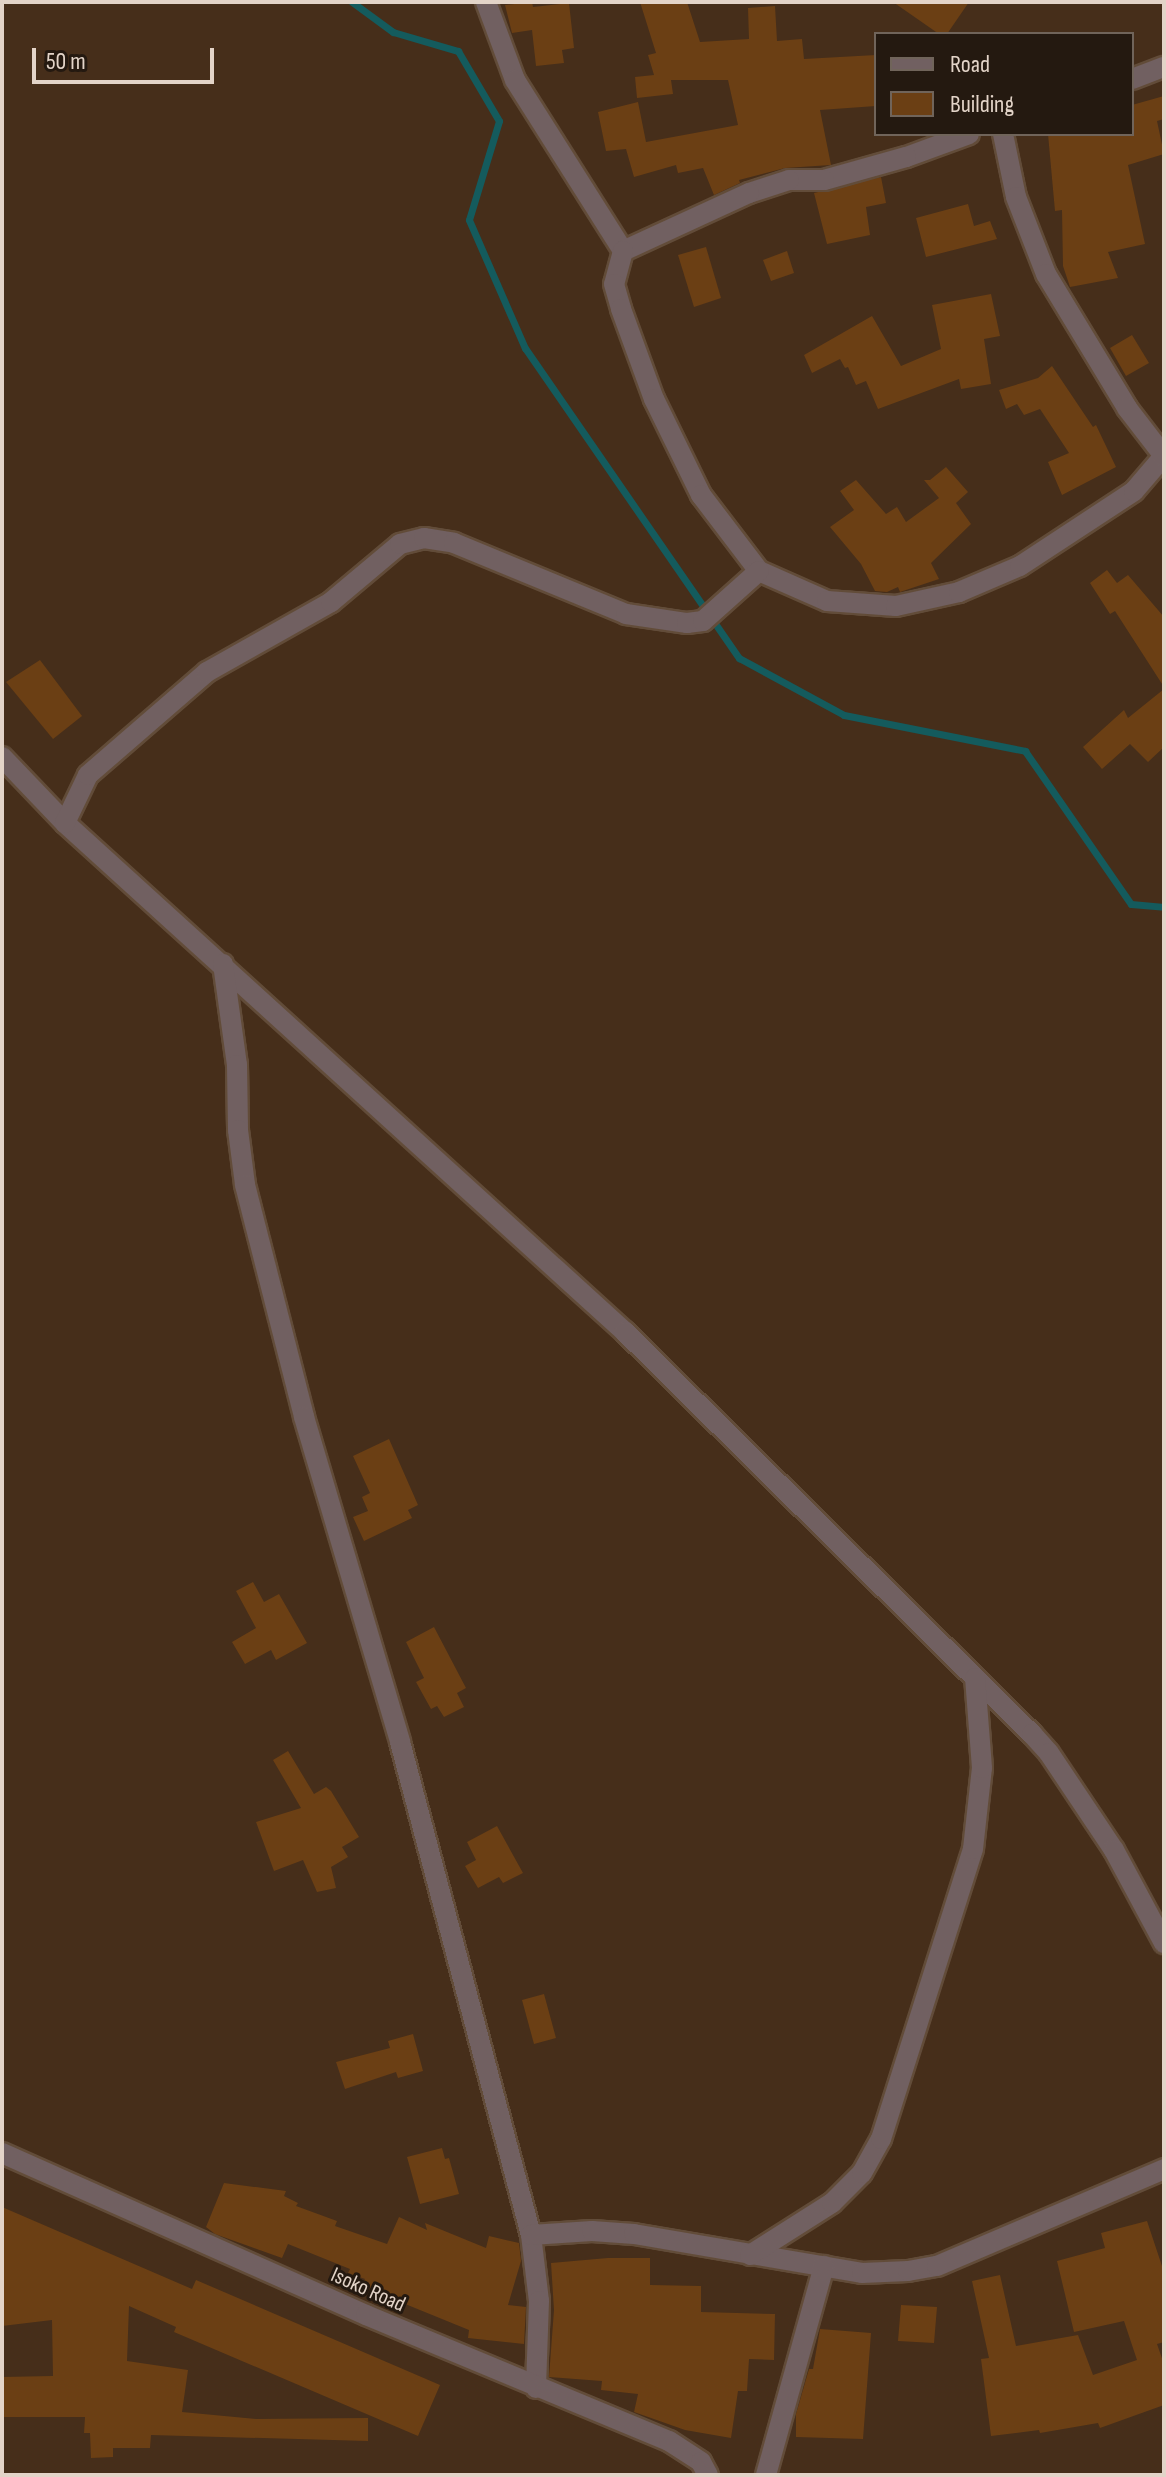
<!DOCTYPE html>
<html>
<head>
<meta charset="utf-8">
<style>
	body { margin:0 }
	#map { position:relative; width:1166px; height:2477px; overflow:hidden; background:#462e1a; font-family:"Sofia Sans Condensed",sans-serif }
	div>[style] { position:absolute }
	.stream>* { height:7px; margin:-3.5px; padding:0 3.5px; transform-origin:3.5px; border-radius:3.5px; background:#145b5d }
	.building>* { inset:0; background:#6b3f14 }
	.roads { filter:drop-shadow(2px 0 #624c39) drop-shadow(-2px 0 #624c39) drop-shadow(0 2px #624c39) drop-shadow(0 -2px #624c39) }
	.minor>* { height:20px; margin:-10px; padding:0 10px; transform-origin:10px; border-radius:10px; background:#716061 }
	.tertiary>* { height:20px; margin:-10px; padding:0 10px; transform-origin:10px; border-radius:10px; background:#716061 }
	span { translate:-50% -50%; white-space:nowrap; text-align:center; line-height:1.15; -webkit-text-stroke:6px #241910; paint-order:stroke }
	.street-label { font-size:22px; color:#e3d4c8 }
	.frame { position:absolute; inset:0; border:4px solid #e3d4c8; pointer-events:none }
	.legend { position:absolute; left:874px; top:32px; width:260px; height:104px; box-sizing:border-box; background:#241910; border:2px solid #70645a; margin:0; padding:10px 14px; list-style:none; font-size:24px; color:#e3d4c8 }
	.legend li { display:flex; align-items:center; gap:16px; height:40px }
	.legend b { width:40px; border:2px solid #70645a }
	.scale { position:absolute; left:32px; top:48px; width:182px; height:36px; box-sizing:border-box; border:4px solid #e3d4c8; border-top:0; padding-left:10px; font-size:24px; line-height:28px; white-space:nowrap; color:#e3d4c8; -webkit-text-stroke:6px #241910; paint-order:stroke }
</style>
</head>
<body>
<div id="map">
	<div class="stream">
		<div style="left:352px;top:2px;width:51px;rotate:36.2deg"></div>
		<div style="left:393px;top:32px;width:68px;rotate:16.3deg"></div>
		<div style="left:458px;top:51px;width:81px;rotate:59.6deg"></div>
		<div style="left:499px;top:121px;width:103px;rotate:106.9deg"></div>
		<div style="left:469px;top:220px;width:140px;rotate:66.4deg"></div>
		<div style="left:525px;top:348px;width:377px;rotate:55.4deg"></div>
		<div style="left:739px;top:658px;width:119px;rotate:28.5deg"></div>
		<div style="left:844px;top:715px;width:185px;rotate:11.2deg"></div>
		<div style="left:1025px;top:751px;width:186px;rotate:55.3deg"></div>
		<div style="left:1131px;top:904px;width:33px;rotate:5deg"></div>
	</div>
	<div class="building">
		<div style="clip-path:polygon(532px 2px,533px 7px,569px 3px,574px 48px,562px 50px,564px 63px,536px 66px,532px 30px,512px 33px,505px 5px)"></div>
		<div style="clip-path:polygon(640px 2px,687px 2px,700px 42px,749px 39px,748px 8px,775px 6px,777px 41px,802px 39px,804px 59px,876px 55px,876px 106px,820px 110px,831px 165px,785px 168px,739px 180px,740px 183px,714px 195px,703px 168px,678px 173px,676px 165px,634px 177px,626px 149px,606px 151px,598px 112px,638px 102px,646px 142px,738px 125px,728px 80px,671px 80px,673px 94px,637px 98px,635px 77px,654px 75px,648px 55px,656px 53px)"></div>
		<div style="clip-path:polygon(893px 2px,969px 2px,947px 34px,939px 34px)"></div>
		<div style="clip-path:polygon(1164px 96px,1164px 119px,1157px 121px,1164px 154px,1128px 165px,1145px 244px,1108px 252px,1118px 278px,1070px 287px,1063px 266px,1062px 210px,1055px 211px,1048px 134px,1132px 134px,1132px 105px)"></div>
		<div style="clip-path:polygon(881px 177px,886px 203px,866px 207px,870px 235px,827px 244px,814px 193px)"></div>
		<div style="clip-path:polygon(968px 204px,974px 226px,990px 221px,997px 239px,926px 257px,916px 218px)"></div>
		<div style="clip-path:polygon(706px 247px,721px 298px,694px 307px,678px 255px)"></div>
		<div style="clip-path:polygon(787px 251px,794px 273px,771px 281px,763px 260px)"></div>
		<div style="clip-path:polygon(991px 294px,1000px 336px,984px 339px,991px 384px,961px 389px,959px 379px,878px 409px,866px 381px,856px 385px,848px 367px,845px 368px,840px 359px,812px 373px,804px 355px,872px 316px,901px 366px,941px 349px,932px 305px)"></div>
		<div style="clip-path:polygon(1132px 335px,1149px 363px,1126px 376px,1110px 348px)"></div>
		<div style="clip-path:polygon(1052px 366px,1093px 427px,1096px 425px,1116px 467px,1062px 495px,1048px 462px,1069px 453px,1040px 409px,1024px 415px,1017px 404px,1006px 409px,999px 390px,1038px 378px)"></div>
		<div style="clip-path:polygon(946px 467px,968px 492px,956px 503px,971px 524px,931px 563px,939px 579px,900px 592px,898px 587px,887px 592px,875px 591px,861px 564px,830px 527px,854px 510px,840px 491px,856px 480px,886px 514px,897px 507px,906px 522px,939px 498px,924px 480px,930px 480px)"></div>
		<div style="clip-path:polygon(1107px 570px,1117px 583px,1128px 575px,1164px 617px,1164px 687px,1115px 611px,1110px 614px,1090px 583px)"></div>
		<div style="clip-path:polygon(40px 660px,82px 716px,53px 739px,6px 682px)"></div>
		<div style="clip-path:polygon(1164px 689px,1164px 747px,1148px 762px,1130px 744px,1102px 769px,1083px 747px,1124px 710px,1128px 718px)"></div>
		<div style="clip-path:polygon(389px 1439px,418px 1505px,408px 1510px,412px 1518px,364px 1541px,353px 1517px,368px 1511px,362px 1497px,370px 1493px,353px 1456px)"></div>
		<div style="clip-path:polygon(253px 1582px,264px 1602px,279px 1594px,307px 1643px,276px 1660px,271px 1650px,245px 1664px,232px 1642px,256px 1628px,236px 1591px)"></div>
		<div style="clip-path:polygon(434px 1627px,466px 1688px,457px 1693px,464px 1707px,444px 1717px,437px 1706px,431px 1709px,416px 1682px,424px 1678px,406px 1642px)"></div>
		<div style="clip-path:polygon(288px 1751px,314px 1794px,326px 1787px,331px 1791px,359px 1837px,342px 1847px,348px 1857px,331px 1867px,336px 1888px,317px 1892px,303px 1860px,274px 1871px,256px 1822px,301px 1808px,273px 1760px)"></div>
		<div style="clip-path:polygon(497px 1826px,523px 1873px,503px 1883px,499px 1877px,478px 1888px,465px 1866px,476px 1860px,467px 1842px)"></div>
		<div style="clip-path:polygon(544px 1994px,556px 2038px,534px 2044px,522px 2000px)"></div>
		<div style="clip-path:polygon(413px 2034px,423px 2071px,398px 2078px,396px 2072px,345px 2089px,336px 2062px,390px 2048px,388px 2041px)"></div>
		<div style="clip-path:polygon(442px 2148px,445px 2159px,449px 2158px,459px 2194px,420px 2204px,407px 2157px)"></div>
		<div style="clip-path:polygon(224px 2183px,286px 2191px,284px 2196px,298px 2203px,296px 2206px,337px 2221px,335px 2226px,387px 2244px,399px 2217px,427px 2230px,425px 2223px,486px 2248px,489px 2236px,519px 2243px,521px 2261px,508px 2305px,526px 2307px,524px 2344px,468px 2338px,469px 2330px,361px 2286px,365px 2279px,348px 2273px,350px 2269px,288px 2244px,282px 2258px,215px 2234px,206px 2227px)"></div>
		<div style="clip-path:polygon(2px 2207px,192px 2289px,196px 2280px,440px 2385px,418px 2436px,174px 2332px,176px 2327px,129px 2306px,127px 2361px,188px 2370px,182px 2412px,256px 2419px,368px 2418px,368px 2441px,151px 2435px,150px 2448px,113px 2448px,113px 2457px,91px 2458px,90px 2433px,84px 2433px,85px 2417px,2px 2417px,2px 2377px,53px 2376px,52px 2320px,2px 2326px)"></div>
		<div style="clip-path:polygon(1147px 2221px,1164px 2272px,1164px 2342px,1157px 2344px,1164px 2364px,1164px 2405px,1100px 2428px,1098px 2423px,1040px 2433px,1039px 2430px,991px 2436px,981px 2359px,989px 2358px,972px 2281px,1000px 2275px,1016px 2346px,1078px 2335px,1093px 2375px,1137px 2360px,1124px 2321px,1074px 2332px,1057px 2261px,1105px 2248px,1101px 2233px)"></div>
		<div style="clip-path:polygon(608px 2258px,650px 2258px,650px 2285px,701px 2286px,701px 2312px,775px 2314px,774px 2360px,749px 2359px,747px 2391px,738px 2391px,731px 2438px,685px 2430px,634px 2412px,638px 2394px,601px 2390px,602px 2381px,549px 2377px,554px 2310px,551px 2263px)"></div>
		<div style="clip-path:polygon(901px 2305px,937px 2307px,934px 2343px,898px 2341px)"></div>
		<div style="clip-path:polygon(820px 2329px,871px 2333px,863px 2439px,796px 2437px,796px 2414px,809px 2369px,813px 2369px)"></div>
	</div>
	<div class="roads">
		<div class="minor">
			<div style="left:486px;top:2px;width:83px;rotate:69.6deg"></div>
			<div style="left:515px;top:80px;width:202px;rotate:57.7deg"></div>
			<div style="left:1132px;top:79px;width:34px;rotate:-21deg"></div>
			<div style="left:969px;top:134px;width:67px;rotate:159.9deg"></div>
			<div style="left:906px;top:157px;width:85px;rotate:164.3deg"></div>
			<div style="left:824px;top:180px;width:35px;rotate:180deg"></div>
			<div style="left:789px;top:180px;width:42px;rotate:162deg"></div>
			<div style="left:749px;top:193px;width:139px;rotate:155.3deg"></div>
			<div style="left:623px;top:251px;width:34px;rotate:105deg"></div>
			<div style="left:614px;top:284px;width:26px;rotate:74deg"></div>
			<div style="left:621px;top:309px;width:96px;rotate:69.9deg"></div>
			<div style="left:654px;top:399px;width:107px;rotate:63.9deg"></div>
			<div style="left:701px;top:495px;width:96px;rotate:52.7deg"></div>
			<div style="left:759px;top:571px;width:74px;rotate:23.8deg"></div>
			<div style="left:827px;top:601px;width:69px;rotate:4.1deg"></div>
			<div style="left:896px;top:606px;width:65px;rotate:-12.5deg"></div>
			<div style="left:959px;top:592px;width:66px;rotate:-23.1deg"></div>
			<div style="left:1020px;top:566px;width:136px;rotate:-33.3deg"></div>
			<div style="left:1134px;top:491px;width:46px;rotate:-49.4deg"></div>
			<div style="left:1003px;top:134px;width:64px;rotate:78.3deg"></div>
			<div style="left:1016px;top:197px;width:83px;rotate:68.7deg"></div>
			<div style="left:1046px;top:274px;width:157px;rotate:58.8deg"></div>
			<div style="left:1127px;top:408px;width:61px;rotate:52.4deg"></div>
			<div style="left:2px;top:757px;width:91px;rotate:46.3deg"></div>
			<div style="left:65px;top:823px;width:757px;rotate:42.27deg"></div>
			<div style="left:625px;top:1332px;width:572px;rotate:44.65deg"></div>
			<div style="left:1032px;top:1734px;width:25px;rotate:48deg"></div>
			<div style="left:1049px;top:1753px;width:117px;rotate:56.2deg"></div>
			<div style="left:1114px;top:1850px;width:106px;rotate:61.7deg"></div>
			<div style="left:65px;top:823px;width:53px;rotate:-64.4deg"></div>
			<div style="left:88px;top:775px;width:157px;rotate:-40.9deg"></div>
			<div style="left:207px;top:672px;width:142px;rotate:-29.4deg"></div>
			<div style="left:331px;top:602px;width:90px;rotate:-40deg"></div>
			<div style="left:400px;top:544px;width:25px;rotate:-14deg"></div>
			<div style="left:424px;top:538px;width:30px;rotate:9deg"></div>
			<div style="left:454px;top:543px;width:186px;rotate:22.4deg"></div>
			<div style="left:626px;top:614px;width:62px;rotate:8.4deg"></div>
			<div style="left:687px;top:623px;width:16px;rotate:-7deg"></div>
			<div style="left:703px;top:621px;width:75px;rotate:-41.8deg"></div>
			<div style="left:223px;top:964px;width:102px;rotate:82.1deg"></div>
			<div style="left:237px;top:1065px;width:65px;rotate:89.1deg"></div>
			<div style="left:238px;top:1130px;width:55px;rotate:82.7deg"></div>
			<div style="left:245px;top:1185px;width:239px;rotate:75.7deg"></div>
			<div style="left:304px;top:1417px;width:339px;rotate:73.5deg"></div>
			<div style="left:400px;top:1742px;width:510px;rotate:75.12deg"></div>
			<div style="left:531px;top:2235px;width:66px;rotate:83.1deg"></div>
			<div style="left:539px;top:2301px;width:87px;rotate:92deg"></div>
			<div style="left:531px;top:2235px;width:61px;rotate:-3.8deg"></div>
			<div style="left:592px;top:2231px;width:42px;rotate:4.1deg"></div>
			<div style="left:634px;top:2234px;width:231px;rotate:9.7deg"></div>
			<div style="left:862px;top:2273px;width:46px;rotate:-2.5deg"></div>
			<div style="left:908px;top:2271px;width:29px;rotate:-10deg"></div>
			<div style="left:937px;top:2266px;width:247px;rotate:-23.1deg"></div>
			<div style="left:750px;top:2255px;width:97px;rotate:-32.4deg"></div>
			<div style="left:832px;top:2203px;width:42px;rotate:-45deg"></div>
			<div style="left:862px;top:2173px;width:39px;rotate:-61deg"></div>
			<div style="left:881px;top:2139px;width:304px;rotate:-72.4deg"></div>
			<div style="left:973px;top:1849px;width:81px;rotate:-83.7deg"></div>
			<div style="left:982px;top:1768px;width:90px;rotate:-94.4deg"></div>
			<div style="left:766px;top:2475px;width:217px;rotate:-74.5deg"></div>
		</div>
		<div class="tertiary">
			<div style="left:2px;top:2153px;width:398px;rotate:24deg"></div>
			<div style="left:366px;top:2315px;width:328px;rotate:22.6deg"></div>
			<div style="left:669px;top:2441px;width:38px;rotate:33deg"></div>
			<div style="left:701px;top:2462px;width:15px;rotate:62deg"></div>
		</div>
	</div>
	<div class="street-label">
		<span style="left:368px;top:2290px;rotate:24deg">Isoko Road</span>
	</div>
	<div class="frame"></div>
	<ul class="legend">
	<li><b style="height:10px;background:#716061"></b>Road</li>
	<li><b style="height:22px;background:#6b3f14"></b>Building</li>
	</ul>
	<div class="scale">50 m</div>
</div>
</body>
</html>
